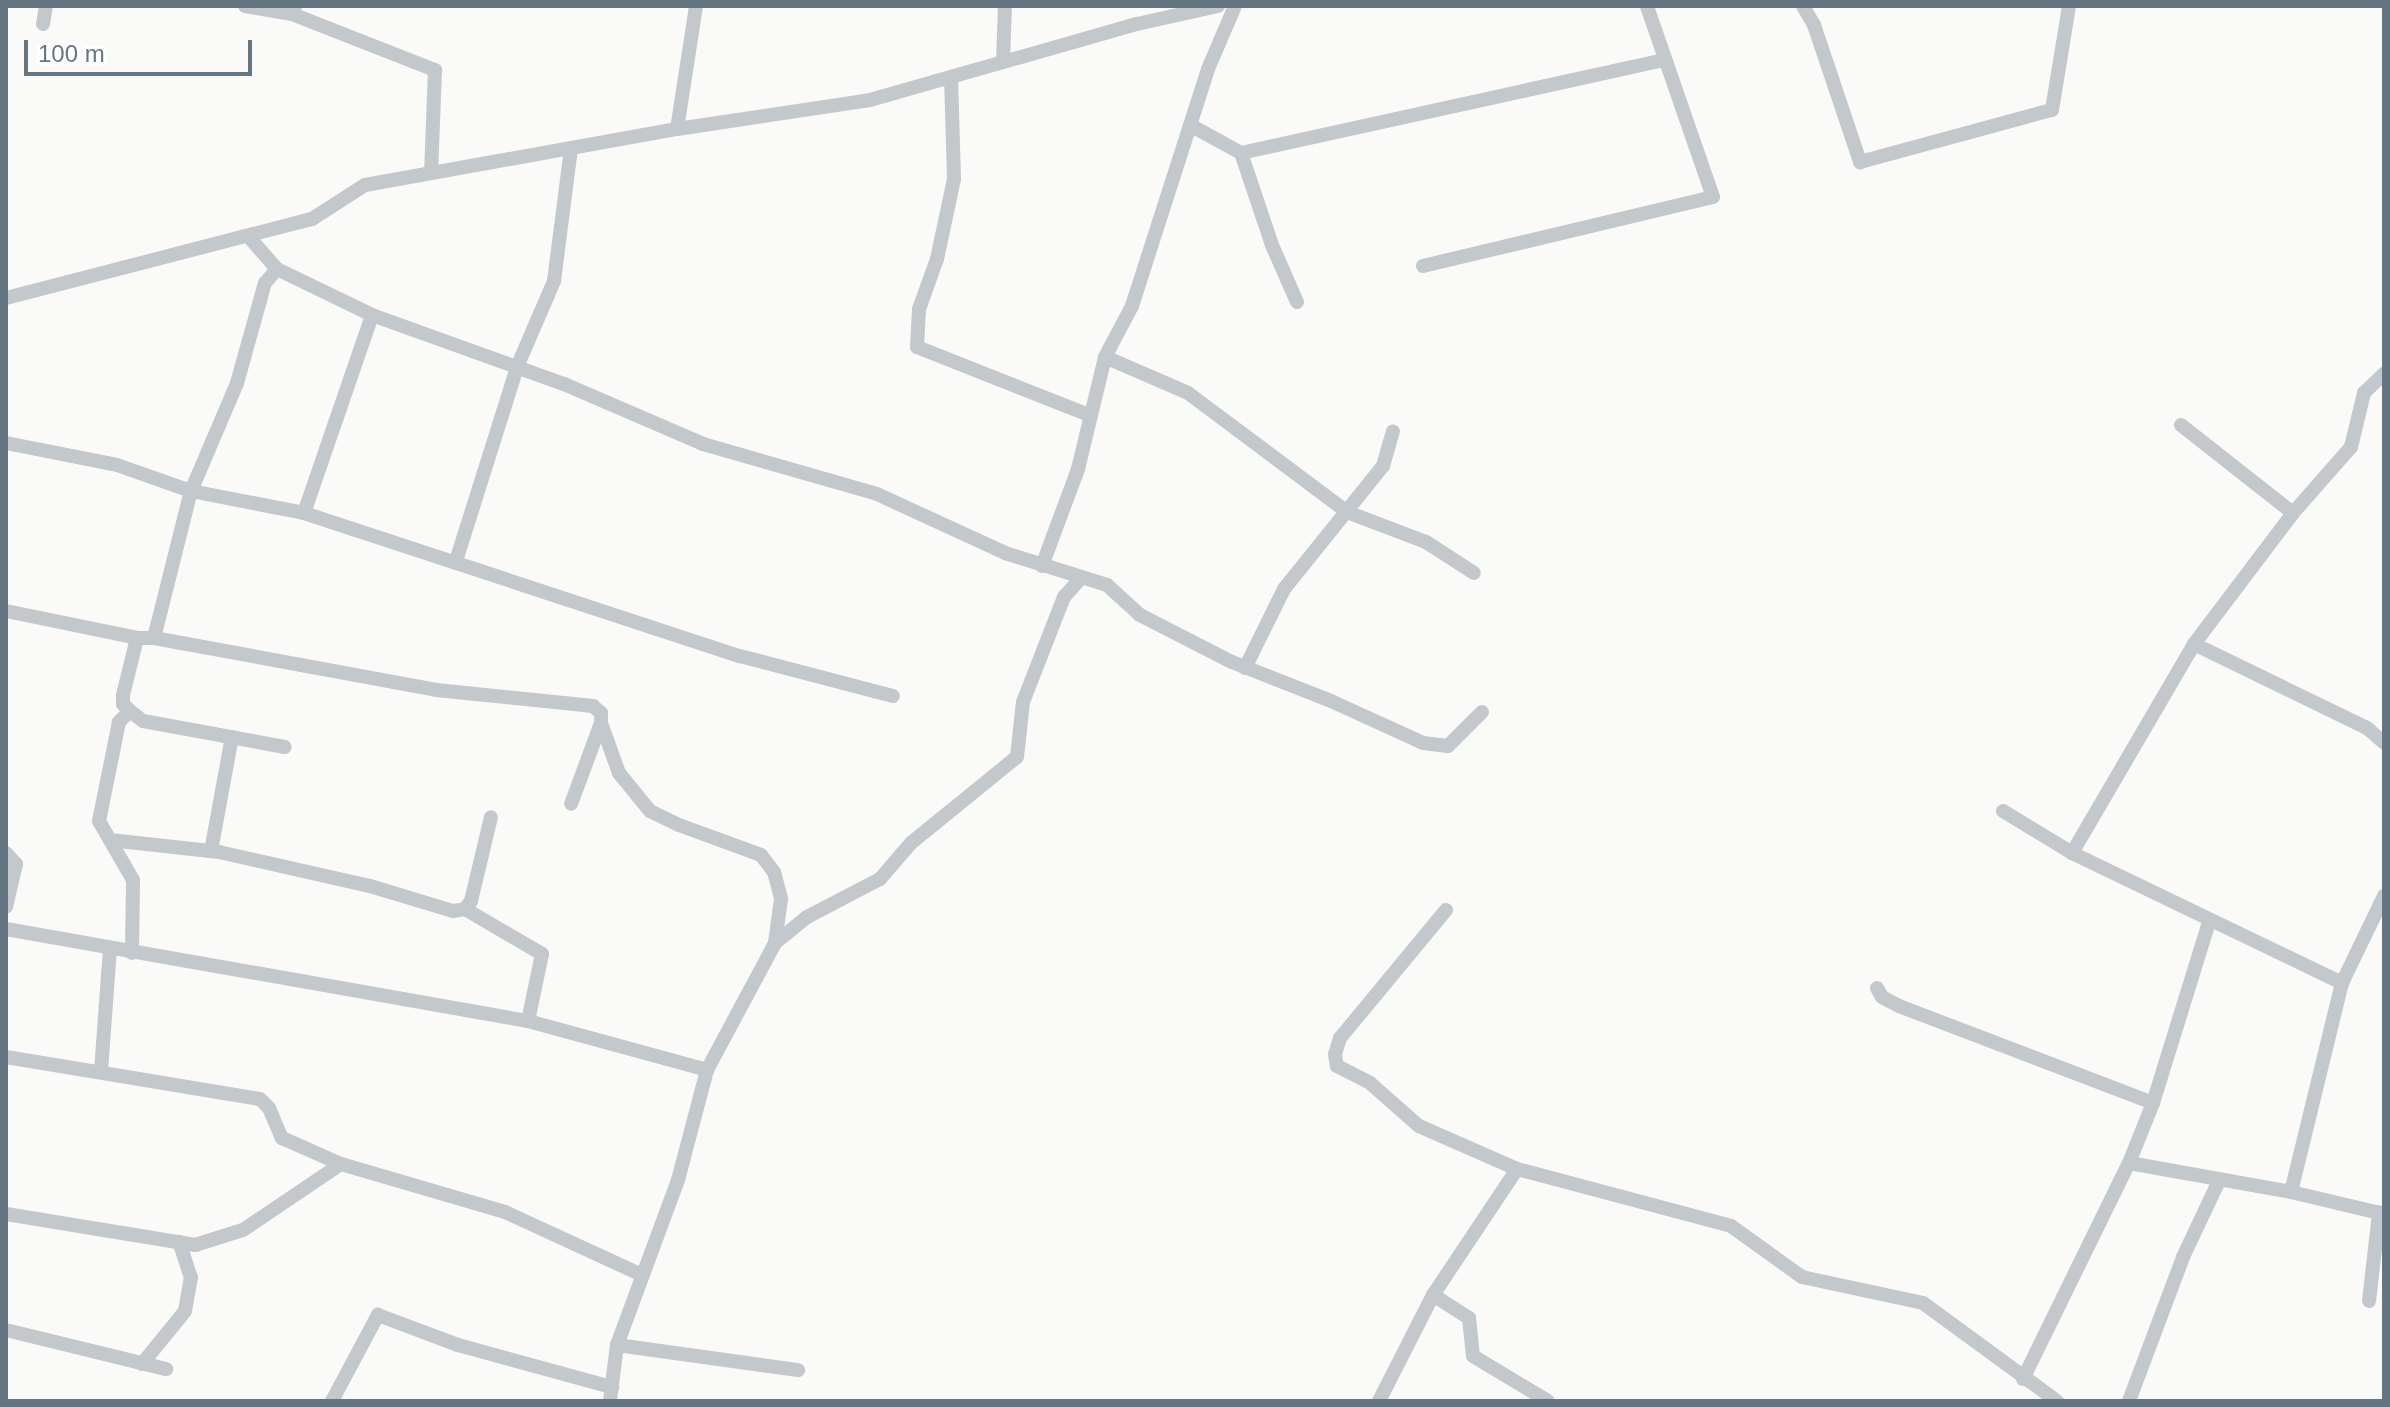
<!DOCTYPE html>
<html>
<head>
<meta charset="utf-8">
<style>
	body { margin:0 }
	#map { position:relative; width:2390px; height:1407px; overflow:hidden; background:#fafaf8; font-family:Helvetica,sans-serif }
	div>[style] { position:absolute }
	.street>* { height:14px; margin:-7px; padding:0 7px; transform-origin:7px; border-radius:7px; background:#c3c8cc }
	span { translate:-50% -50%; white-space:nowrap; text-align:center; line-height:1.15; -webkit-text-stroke:8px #fff; paint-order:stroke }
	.frame { position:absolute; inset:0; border:8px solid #657683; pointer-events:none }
	.scale { position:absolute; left:24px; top:40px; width:228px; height:36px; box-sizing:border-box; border:4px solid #657683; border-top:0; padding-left:10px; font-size:24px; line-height:28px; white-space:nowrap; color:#657683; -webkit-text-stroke:6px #fff; paint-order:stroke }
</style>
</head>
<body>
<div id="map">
	<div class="street">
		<div style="left:245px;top:6px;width:48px;rotate:9.7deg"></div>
		<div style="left:292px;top:14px;width:8px;rotate:-67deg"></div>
		<div style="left:1803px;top:6px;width:22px;rotate:60deg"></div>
		<div style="left:1814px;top:25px;width:145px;rotate:71.4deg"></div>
		<div style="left:1860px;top:162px;width:199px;rotate:-15.2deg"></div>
		<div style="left:2052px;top:110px;width:105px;rotate:-80.7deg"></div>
		<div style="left:292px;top:14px;width:154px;rotate:21.4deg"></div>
		<div style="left:435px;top:70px;width:103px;rotate:92.2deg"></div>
		<div style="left:43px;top:24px;width:18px;rotate:-81deg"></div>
		<div style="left:1003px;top:62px;width:56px;rotate:-88deg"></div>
		<div style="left:951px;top:77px;width:102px;rotate:88.3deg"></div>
		<div style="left:954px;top:179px;width:82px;rotate:102deg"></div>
		<div style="left:937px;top:259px;width:53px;rotate:109.8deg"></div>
		<div style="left:919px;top:309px;width:38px;rotate:93deg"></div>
		<div style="left:917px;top:347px;width:187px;rotate:21.6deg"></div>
		<div style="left:1190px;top:125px;width:58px;rotate:28.8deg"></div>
		<div style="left:677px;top:129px;width:124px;rotate:-81.2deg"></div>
		<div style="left:248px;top:236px;width:44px;rotate:48.7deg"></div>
		<div style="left:277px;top:269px;width:106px;rotate:25.8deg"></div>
		<div style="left:372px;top:315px;width:204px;rotate:19.8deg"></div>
		<div style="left:564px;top:384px;width:151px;rotate:23.3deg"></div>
		<div style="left:703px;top:444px;width:181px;rotate:16deg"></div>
		<div style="left:877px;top:494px;width:141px;rotate:24.7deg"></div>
		<div style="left:1005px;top:553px;width:107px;rotate:17.4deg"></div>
		<div style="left:1107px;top:585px;width:45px;rotate:42.3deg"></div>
		<div style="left:1140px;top:615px;width:103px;rotate:27.1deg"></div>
		<div style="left:1232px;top:662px;width:106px;rotate:21.5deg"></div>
		<div style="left:1331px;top:701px;width:101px;rotate:24.5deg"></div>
		<div style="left:1423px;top:743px;width:25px;rotate:7deg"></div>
		<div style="left:1448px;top:746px;width:48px;rotate:-45deg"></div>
		<div style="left:1423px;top:266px;width:298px;rotate:-13.4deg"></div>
		<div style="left:1713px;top:197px;width:202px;rotate:-109.1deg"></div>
		<div style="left:6px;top:298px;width:316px;rotate:-14.5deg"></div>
		<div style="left:312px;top:219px;width:63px;rotate:-32.7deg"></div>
		<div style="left:365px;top:185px;width:317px;rotate:-10.2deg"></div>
		<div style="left:677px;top:129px;width:195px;rotate:-8.5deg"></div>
		<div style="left:870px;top:100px;width:278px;rotate:-15.9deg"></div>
		<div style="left:1137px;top:24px;width:83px;rotate:-12.5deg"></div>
		<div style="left:1297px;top:302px;width:62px;rotate:-113.7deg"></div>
		<div style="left:1272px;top:245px;width:97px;rotate:-108.6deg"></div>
		<div style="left:1241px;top:153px;width:433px;rotate:-12.4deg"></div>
		<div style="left:1105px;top:357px;width:90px;rotate:23.4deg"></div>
		<div style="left:1188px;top:393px;width:199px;rotate:36.8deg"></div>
		<div style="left:1347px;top:512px;width:85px;rotate:20.8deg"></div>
		<div style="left:1426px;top:542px;width:57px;rotate:32.9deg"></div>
		<div style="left:2181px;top:425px;width:142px;rotate:38.2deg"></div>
		<div style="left:6px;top:443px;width:113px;rotate:11.2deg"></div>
		<div style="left:117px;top:465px;width:78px;rotate:19.4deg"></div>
		<div style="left:191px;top:491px;width:115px;rotate:11deg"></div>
		<div style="left:304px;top:513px;width:459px;rotate:18.2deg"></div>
		<div style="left:740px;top:656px;width:158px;rotate:14.7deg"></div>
		<div style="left:304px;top:513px;width:209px;rotate:-71deg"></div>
		<div style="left:456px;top:561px;width:203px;rotate:-72.5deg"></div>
		<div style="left:517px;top:367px;width:94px;rotate:-66.7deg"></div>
		<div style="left:554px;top:281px;width:134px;rotate:-82.7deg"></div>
		<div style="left:1042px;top:566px;width:103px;rotate:-69.6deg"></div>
		<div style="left:1078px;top:469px;width:115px;rotate:-76.4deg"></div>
		<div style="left:1105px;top:357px;width:58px;rotate:-62.1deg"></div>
		<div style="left:1132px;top:306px;width:249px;rotate:-72.2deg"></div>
		<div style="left:1208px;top:69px;width:69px;rotate:-66.8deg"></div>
		<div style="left:6px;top:611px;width:134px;rotate:11.6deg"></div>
		<div style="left:137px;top:638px;width:17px"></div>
		<div style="left:154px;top:638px;width:287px;rotate:10.4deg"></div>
		<div style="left:436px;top:690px;width:158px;rotate:5.8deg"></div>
		<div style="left:593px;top:706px;width:11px;rotate:41deg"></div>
		<div style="left:601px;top:713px;width:10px;rotate:90deg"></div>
		<div style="left:601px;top:723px;width:86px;rotate:110.3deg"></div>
		<div style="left:137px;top:638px;width:59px;rotate:103.8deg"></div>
		<div style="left:123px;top:695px;width:9px;rotate:90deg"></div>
		<div style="left:123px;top:704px;width:10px;rotate:45deg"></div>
		<div style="left:130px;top:711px;width:16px;rotate:38deg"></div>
		<div style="left:143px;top:721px;width:144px;rotate:10.4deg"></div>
		<div style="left:154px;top:638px;width:152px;rotate:-75.9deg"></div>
		<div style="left:191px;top:491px;width:117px;rotate:-66.9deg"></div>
		<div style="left:237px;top:383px;width:104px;rotate:-74.4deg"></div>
		<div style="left:265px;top:283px;width:18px;rotate:-49deg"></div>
		<div style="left:2194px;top:644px;width:192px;rotate:25.9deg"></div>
		<div style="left:2367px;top:728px;width:23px;rotate:41deg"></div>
		<div style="left:1245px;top:668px;width:88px;rotate:-63.7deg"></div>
		<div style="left:1284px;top:589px;width:158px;rotate:-51.2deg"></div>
		<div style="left:1383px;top:466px;width:36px;rotate:-74deg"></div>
		<div style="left:130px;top:711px;width:16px;rotate:135deg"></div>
		<div style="left:119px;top:722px;width:101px;rotate:101.4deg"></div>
		<div style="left:99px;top:821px;width:68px;rotate:60deg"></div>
		<div style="left:133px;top:880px;width:73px;rotate:90.8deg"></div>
		<div style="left:601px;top:723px;width:53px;rotate:70.2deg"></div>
		<div style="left:619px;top:773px;width:49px;rotate:50.8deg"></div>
		<div style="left:650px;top:811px;width:32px;rotate:26deg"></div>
		<div style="left:679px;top:825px;width:87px;rotate:20.1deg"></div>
		<div style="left:761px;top:855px;width:21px;rotate:53deg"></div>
		<div style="left:774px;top:872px;width:28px;rotate:75deg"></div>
		<div style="left:781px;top:899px;width:44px;rotate:97.8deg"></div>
		<div style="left:2003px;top:811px;width:81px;rotate:31.3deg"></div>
		<div style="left:2072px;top:853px;width:300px;rotate:25.7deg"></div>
		<div style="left:110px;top:840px;width:110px;rotate:6.3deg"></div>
		<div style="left:219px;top:852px;width:155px;rotate:12.7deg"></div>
		<div style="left:370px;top:886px;width:87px;rotate:16.8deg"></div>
		<div style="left:453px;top:911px;width:12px;rotate:-9deg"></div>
		<div style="left:465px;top:909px;width:10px;rotate:-53deg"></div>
		<div style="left:471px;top:901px;width:86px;rotate:-76.6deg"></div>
		<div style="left:211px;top:851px;width:116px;rotate:-79.6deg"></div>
		<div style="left:6px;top:853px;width:15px;rotate:48deg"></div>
		<div style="left:16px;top:864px;width:44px;rotate:103.1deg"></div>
		<div style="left:2072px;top:853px;width:242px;rotate:-59.7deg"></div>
		<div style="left:2194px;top:644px;width:164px;rotate:-52.9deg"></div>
		<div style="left:2293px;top:513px;width:88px;rotate:-48.7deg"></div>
		<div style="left:2351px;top:447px;width:56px;rotate:-76.5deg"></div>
		<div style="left:2364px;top:393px;width:28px;rotate:-44deg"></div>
		<div style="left:465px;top:909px;width:89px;rotate:30.3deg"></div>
		<div style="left:542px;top:954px;width:68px;rotate:101.8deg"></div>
		<div style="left:1446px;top:910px;width:166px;rotate:129.6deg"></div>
		<div style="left:1340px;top:1038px;width:17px;rotate:107deg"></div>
		<div style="left:1335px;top:1054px;width:12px;rotate:81deg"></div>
		<div style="left:1337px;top:1066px;width:37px;rotate:27deg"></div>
		<div style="left:1370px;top:1083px;width:65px;rotate:41.3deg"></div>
		<div style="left:1419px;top:1126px;width:107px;rotate:23.7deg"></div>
		<div style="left:1517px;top:1169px;width:221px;rotate:14.9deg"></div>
		<div style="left:1731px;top:1226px;width:87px;rotate:35.7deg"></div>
		<div style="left:1802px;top:1277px;width:124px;rotate:12.1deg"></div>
		<div style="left:1923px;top:1303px;width:166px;rotate:36.2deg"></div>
		<div style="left:6px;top:929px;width:530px;rotate:10deg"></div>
		<div style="left:528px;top:1021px;width:186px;rotate:15.3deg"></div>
		<div style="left:1877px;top:988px;width:10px;rotate:61deg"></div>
		<div style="left:1882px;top:997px;width:19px;rotate:28deg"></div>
		<div style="left:1899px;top:1006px;width:272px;rotate:20.9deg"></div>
		<div style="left:6px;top:1057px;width:257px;rotate:9.4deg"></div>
		<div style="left:260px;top:1099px;width:13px;rotate:45deg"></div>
		<div style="left:269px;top:1108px;width:33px;rotate:67deg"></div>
		<div style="left:282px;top:1138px;width:64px;rotate:23.8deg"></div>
		<div style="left:341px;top:1164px;width:171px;rotate:16.3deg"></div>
		<div style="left:505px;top:1212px;width:151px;rotate:24.7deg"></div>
		<div style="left:101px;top:1071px;width:122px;rotate:-85.8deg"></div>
		<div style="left:2129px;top:1163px;width:165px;rotate:10.1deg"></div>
		<div style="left:2291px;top:1192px;width:96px;rotate:13.3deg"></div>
		<div style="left:2291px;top:1192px;width:215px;rotate:-76.3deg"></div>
		<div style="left:2342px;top:983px;width:97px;rotate:-64.2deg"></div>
		<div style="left:6px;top:1214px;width:192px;rotate:9.3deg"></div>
		<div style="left:195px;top:1245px;width:50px;rotate:-17.4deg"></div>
		<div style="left:243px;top:1230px;width:118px;rotate:-34deg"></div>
		<div style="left:1433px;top:1295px;width:43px;rotate:32.6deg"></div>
		<div style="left:1469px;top:1318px;width:38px;rotate:84deg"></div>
		<div style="left:1473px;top:1356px;width:87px;rotate:31deg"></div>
		<div style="left:2369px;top:1301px;width:89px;rotate:-83.5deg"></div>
		<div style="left:6px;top:1330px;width:165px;rotate:13.7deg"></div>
		<div style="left:617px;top:1345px;width:183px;rotate:7.9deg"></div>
		<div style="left:142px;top:1364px;width:68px;rotate:-50.9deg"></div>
		<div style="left:185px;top:1311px;width:34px;rotate:-80deg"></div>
		<div style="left:191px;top:1278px;width:38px;rotate:-108deg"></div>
		<div style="left:2023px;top:1379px;width:241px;rotate:-63.9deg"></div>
		<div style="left:2129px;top:1163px;width:65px;rotate:-68.2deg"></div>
		<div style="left:2153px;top:1103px;width:189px;rotate:-72.8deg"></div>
		<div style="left:332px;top:1401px;width:98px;rotate:-61.9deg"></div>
		<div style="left:378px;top:1315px;width:85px;rotate:20.6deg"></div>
		<div style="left:458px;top:1345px;width:160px;rotate:15.3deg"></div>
		<div style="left:610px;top:1401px;width:56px;rotate:-82.9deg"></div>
		<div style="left:617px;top:1345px;width:176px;rotate:-69.7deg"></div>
		<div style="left:678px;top:1180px;width:114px;rotate:-75.2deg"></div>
		<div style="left:707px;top:1070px;width:144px;rotate:-61.8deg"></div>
		<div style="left:775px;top:943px;width:41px;rotate:-39.1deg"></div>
		<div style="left:807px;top:917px;width:82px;rotate:-27.5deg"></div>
		<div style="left:880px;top:879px;width:48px;rotate:-49.3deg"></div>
		<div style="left:911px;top:843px;width:136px;rotate:-39.1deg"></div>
		<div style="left:1017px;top:757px;width:55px;rotate:-83.8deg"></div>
		<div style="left:1023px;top:702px;width:113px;rotate:-68.7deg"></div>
		<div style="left:1064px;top:597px;width:25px;rotate:-48deg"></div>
		<div style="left:1379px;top:1401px;width:119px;rotate:-63deg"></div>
		<div style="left:1433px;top:1295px;width:151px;rotate:-56.3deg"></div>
		<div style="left:2129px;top:1401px;width:154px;rotate:-69.4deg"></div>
		<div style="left:2183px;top:1257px;width:84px;rotate:-64.7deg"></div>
	</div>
	<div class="frame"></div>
	<div class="scale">100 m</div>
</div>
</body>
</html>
